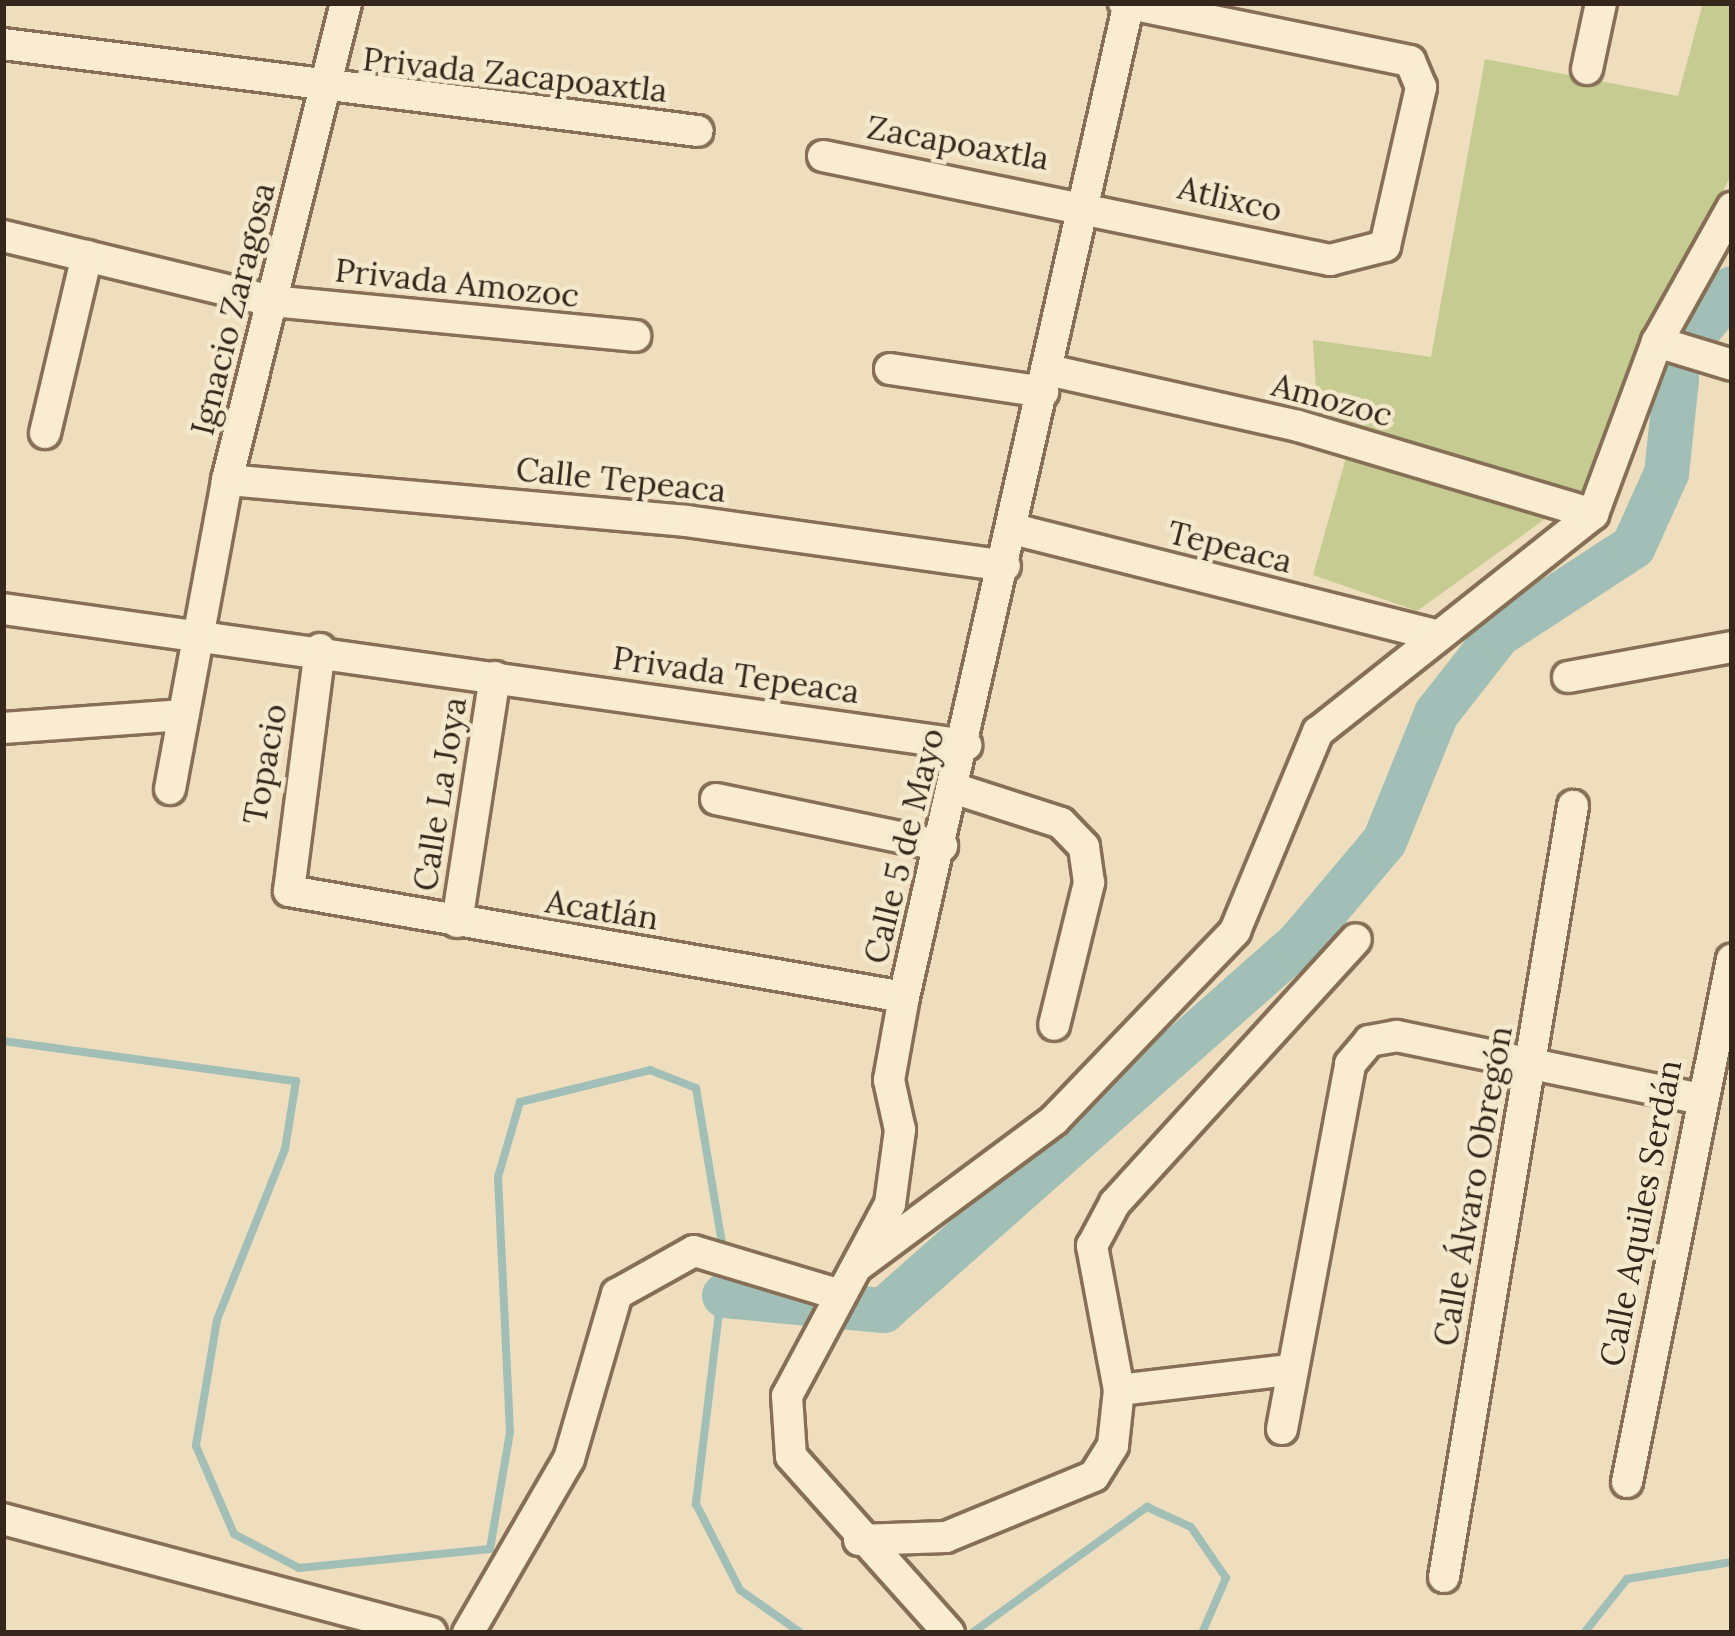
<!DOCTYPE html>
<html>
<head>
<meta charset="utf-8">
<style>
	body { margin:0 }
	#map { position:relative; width:1735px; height:1636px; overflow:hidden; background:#eedebd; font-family:Lora,serif }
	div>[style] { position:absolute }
	.green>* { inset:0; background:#c5cb91 }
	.stream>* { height:8px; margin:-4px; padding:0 4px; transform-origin:4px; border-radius:4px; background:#a1bfb6 }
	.river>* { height:45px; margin:-22.5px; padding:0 22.5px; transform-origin:22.5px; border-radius:22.5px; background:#a1bfb6 }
	.roads { filter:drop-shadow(3px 0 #866f56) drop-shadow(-3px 0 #866f56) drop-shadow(0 3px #866f56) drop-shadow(0 -3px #866f56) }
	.minor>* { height:30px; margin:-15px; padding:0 15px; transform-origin:15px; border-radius:15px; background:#f9ecd0 }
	span { translate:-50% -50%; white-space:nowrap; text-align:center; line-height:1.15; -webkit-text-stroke:9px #f5e9cd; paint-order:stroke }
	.street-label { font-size:33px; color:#35271b }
	.frame { position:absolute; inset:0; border:6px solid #35271b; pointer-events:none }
</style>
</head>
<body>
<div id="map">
	<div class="green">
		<div style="clip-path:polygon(1703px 3px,1732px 4px,1732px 172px,1584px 491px,1417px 611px,1313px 575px,1352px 436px,1318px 423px,1313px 340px,1431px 357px,1485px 59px,1678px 96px)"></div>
	</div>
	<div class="stream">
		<div style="left:3px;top:1041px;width:296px;rotate:7.8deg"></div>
		<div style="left:296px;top:1081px;width:69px;rotate:99.2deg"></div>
		<div style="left:285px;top:1149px;width:184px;rotate:111.7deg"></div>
		<div style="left:217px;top:1320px;width:128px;rotate:99.5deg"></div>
		<div style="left:196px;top:1446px;width:96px;rotate:66.6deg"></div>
		<div style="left:234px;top:1534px;width:73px;rotate:27.6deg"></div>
		<div style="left:299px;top:1568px;width:192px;rotate:-5.7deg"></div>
		<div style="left:490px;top:1549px;width:119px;rotate:-80.3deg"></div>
		<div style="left:510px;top:1432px;width:255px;rotate:-92.7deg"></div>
		<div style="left:498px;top:1177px;width:78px;rotate:-73.7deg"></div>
		<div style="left:520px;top:1102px;width:134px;rotate:-13.8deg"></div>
		<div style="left:650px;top:1070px;width:49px;rotate:21.4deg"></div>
		<div style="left:696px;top:1088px;width:164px;rotate:80.5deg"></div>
		<div style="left:724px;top:1271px;width:235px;rotate:96.9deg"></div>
		<div style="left:696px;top:1504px;width:97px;rotate:62.9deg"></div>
		<div style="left:740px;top:1590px;width:75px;rotate:35.2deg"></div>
		<div style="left:972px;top:1633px;width:216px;rotate:-35.8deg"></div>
		<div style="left:1147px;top:1507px;width:48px;rotate:24.4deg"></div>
		<div style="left:1191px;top:1527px;width:62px;rotate:55.5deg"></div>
		<div style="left:1226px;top:1578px;width:60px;rotate:113.6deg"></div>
		<div style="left:1584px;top:1633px;width:69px;rotate:-51.5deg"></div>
		<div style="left:1627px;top:1579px;width:106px;rotate:-9.2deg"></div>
	</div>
	<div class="river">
		<div style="left:1701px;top:326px;width:49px;rotate:-50.8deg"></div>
		<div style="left:724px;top:1295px;width:160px;rotate:5.4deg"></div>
		<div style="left:883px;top:1310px;width:554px;rotate:-41.49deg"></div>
		<div style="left:1298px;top:943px;width:133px;rotate:-49.9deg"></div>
		<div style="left:1384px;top:841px;width:138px;rotate:-67.9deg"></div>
		<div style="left:1436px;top:713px;width:100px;rotate:-51.9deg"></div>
		<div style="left:1498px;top:634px;width:161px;rotate:-33.1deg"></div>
		<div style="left:1633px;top:546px;width:80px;rotate:-65.7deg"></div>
		<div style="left:1666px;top:473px;width:95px;rotate:-83.9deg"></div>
	</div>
	<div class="roads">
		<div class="minor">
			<div style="left:3px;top:44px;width:700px;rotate:7.14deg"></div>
			<div style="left:1587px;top:69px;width:67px;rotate:-78deg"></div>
			<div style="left:823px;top:156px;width:518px;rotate:11.59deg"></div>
			<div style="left:1330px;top:260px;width:57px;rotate:-14.3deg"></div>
			<div style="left:1385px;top:246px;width:163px;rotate:-77.2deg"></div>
			<div style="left:1421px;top:87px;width:28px;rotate:-113deg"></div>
			<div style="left:1410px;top:61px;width:292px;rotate:-168.5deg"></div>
			<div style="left:3px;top:236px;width:277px;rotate:13.6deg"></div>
			<div style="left:272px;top:301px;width:365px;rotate:5.5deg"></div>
			<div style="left:1657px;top:342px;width:78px;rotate:17deg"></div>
			<div style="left:890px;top:369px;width:155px;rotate:8.5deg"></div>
			<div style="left:1048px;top:370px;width:256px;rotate:12.6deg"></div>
			<div style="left:1298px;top:426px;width:308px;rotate:16.6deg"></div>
			<div style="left:45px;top:433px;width:182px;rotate:-76.7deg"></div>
			<div style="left:227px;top:480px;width:461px;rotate:5.1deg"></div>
			<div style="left:686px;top:521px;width:322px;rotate:8deg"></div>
			<div style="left:1013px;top:529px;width:430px;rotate:14.1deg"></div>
			<div style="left:3px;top:609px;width:973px;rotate:8.04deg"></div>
			<div style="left:320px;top:649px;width:244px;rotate:97.3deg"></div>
			<div style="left:289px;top:891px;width:624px;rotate:9.78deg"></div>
			<div style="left:1568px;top:677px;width:167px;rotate:-10.4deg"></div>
			<div style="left:3px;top:728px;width:181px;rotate:-4.1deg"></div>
			<div style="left:170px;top:789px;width:314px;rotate:-79.5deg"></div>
			<div style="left:227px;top:480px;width:492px;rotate:-76deg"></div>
			<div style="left:956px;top:789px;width:110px;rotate:17.9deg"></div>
			<div style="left:1061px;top:823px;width:33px;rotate:46deg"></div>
			<div style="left:1084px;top:847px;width:36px;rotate:82deg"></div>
			<div style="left:1089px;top:883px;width:146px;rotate:103.8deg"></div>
			<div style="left:716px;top:799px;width:231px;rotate:11.7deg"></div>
			<div style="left:457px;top:922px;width:248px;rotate:-81.2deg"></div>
			<div style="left:859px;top:1265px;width:243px;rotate:-36.6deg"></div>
			<div style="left:1054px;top:1120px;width:262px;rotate:-46.2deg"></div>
			<div style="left:1235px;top:931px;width:216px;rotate:-67.4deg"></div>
			<div style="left:1318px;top:732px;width:351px;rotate:-38.4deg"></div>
			<div style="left:1593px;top:514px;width:184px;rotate:-69.6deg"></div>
			<div style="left:1657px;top:342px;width:154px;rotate:-60.8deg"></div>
			<div style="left:1119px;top:1390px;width:172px;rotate:-6.7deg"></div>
			<div style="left:1282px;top:1429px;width:371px;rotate:-79.4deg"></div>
			<div style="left:1350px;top:1064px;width:30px;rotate:-50deg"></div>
			<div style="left:1369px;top:1041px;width:28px;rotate:-10deg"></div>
			<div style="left:1397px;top:1036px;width:306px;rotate:11.7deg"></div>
			<div style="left:1627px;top:1482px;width:533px;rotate:-78.65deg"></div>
			<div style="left:3px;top:1519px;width:443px;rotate:14.9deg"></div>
			<div style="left:859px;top:1540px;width:87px;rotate:-2deg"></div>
			<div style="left:946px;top:1537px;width:160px;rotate:-22.4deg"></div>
			<div style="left:1094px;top:1476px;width:36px;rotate:-58deg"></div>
			<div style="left:1113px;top:1445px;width:55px;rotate:-83.8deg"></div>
			<div style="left:1119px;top:1390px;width:147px;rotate:-100.6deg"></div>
			<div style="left:1092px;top:1246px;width:49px;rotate:-61.9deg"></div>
			<div style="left:1115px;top:1203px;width:357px;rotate:-47.6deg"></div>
			<div style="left:1444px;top:1577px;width:782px;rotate:-80.5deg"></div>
			<div style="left:468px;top:1633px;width:201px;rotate:-59.9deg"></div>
			<div style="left:569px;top:1459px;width:172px;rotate:-73.8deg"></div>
			<div style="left:617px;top:1294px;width:88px;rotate:-29.2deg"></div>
			<div style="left:694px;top:1251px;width:149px;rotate:16.7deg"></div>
			<div style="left:949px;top:1633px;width:237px;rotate:-131.8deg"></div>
			<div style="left:791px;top:1456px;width:60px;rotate:-93.8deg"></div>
			<div style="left:787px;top:1396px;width:218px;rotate:-61.8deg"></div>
			<div style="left:890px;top:1204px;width:75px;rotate:-82.3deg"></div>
			<div style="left:900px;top:1130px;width:51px;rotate:-102.4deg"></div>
			<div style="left:889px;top:1080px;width:84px;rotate:-79.8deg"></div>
			<div style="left:904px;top:997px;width:1019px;rotate:-77.25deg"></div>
		</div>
	</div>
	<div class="street-label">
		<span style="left:515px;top:75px;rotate:6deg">Privada Zacapoaxtla</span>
		<span style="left:958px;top:143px;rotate:10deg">Zacapoaxtla</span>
		<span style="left:1230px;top:199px;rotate:13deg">Atlixco</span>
		<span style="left:457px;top:283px;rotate:6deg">Privada Amozoc</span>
		<span style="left:233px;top:309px;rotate:-76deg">Ignacio Zaragosa</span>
		<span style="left:1332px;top:400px;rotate:15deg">Amozoc</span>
		<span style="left:621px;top:480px;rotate:6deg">Calle Tepeaca</span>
		<span style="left:1230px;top:547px;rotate:14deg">Tepeaca</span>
		<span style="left:736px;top:675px;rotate:8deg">Privada Tepeaca</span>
		<span style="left:265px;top:764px;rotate:-80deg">Topacio</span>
		<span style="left:440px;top:794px;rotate:-81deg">Calle La Joya</span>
		<span style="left:904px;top:846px;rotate:-76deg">Calle 5 de Mayo</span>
		<span style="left:602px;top:910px;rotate:9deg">Acatlán</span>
		<span style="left:1473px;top:1186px;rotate:-80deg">Calle Álvaro Obregón</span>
		<span style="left:1641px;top:1213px;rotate:-79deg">Calle Aquiles Serdán</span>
	</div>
	<div class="frame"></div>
</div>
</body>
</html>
